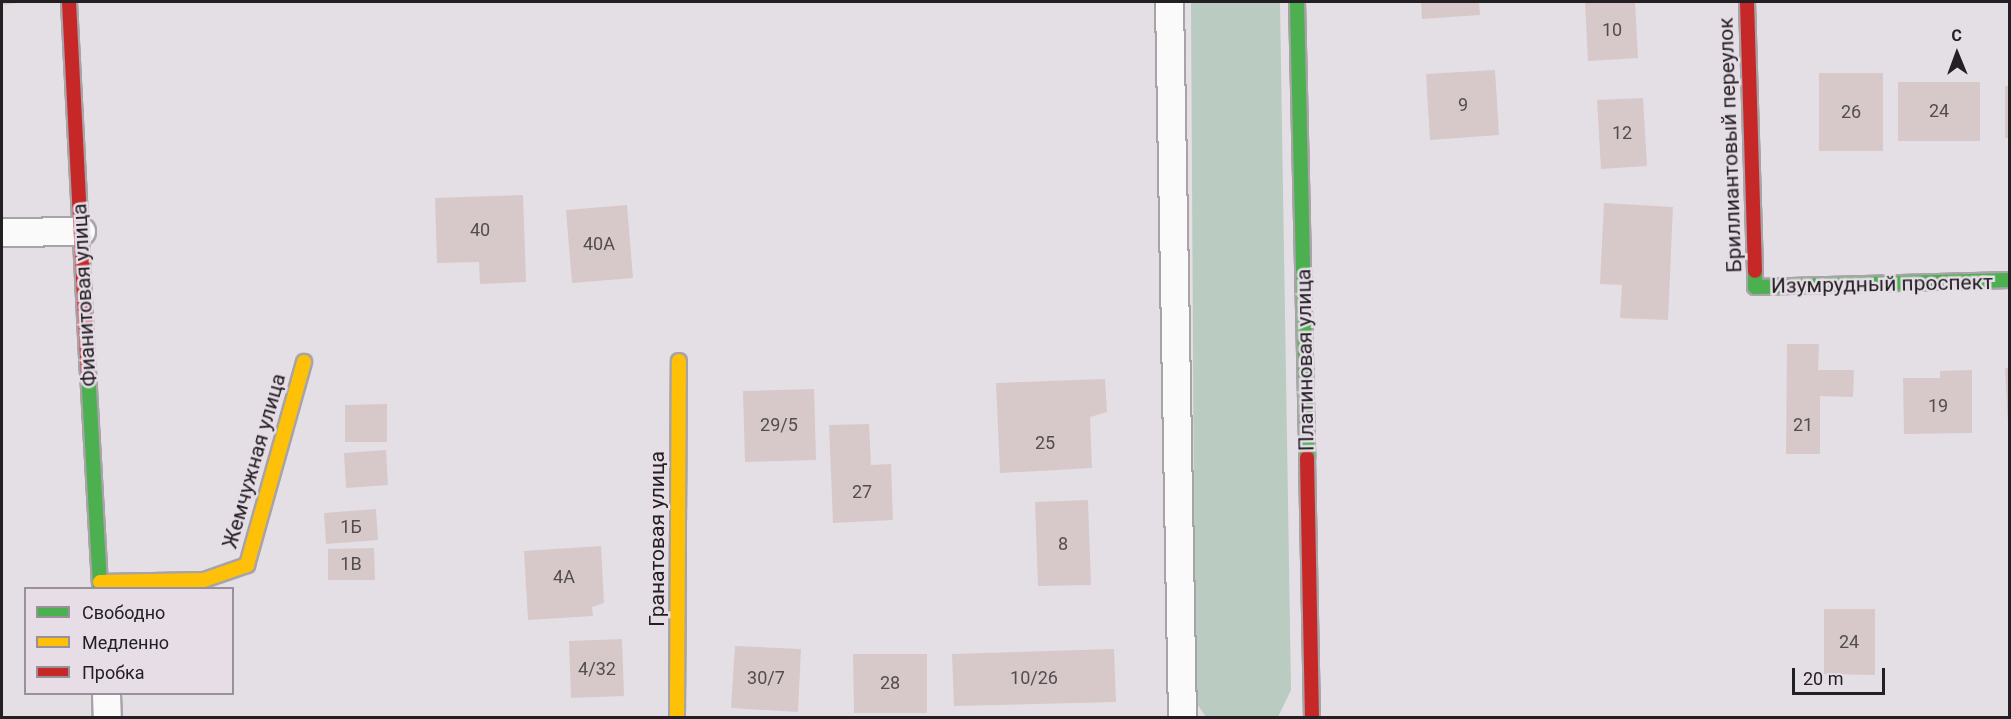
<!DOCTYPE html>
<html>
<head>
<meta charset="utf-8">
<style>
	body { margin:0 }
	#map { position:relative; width:2011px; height:719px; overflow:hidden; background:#e4dfe5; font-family:Roboto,sans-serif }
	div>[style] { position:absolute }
	.green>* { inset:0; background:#bacbc1 }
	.building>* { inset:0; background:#d7c9c9 }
	.roads { filter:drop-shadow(2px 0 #a7a3a7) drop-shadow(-2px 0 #a7a3a7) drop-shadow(0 2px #a7a3a7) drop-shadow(0 -2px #a7a3a7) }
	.street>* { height:27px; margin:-13.5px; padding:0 13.5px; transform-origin:13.5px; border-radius:13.5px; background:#fbfafb }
	.fast>* { height:14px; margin:-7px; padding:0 7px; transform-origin:7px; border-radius:7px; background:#4caf50 }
	.slow>* { height:14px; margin:-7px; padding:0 7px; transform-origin:7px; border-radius:7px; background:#ffc107 }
	.jam>* { height:14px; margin:-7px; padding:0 7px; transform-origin:7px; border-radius:7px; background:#c62828 }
	span { translate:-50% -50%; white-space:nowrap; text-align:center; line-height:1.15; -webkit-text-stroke:5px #e6dde7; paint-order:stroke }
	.number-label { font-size:18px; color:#534d4f }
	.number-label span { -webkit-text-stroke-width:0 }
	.street-label { font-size:21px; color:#232023 }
	.frame { position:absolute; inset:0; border:3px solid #232023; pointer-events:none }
	.legend { position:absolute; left:24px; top:587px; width:210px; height:108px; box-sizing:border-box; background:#e6dde7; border:2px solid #989199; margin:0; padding:8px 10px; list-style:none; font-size:18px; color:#232023 }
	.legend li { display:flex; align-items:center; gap:12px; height:30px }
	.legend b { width:30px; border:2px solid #989199 }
	.north { position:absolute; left:1927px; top:24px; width:60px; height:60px; -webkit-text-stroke:4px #e6dde7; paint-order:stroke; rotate:359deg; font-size:16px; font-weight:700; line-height:24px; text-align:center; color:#232023 }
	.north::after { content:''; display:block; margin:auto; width:21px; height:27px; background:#232023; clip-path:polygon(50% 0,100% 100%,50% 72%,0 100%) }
	.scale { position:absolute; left:1792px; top:668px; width:93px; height:27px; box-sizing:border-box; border:3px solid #232023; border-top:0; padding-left:8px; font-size:18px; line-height:21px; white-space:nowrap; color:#232023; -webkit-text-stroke:4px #e6dde7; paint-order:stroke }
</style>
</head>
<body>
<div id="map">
	<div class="green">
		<div style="clip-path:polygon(1191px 2px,1280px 2px,1291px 690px,1278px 717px,1206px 717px,1195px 701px)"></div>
	</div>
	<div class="building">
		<div style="clip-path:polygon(2px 2px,17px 2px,17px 3px,2px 5px)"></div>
		<div style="clip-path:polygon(1421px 2px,1479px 2px,1480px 15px,1422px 19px)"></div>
		<div style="clip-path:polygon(1585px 2px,1635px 2px,1638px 58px,1588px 61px)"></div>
		<div style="clip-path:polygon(1495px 70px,1499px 135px,1430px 140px,1426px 74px)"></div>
		<div style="clip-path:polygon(1819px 73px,1883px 73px,1883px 151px,1819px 151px)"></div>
		<div style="clip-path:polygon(1898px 82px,1980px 82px,1980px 141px,1898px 141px)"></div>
		<div style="clip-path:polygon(2005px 86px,2010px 86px,2010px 138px,2005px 138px)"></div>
		<div style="clip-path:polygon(1643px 98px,1647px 166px,1601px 169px,1597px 100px)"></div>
		<div style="clip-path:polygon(523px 195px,526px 282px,480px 284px,479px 262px,437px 263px,435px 198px)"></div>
		<div style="clip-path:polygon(1604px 203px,1673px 207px,1668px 320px,1620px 318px,1622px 285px,1600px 284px)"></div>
		<div style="clip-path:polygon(627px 205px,633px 278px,572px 283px,566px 210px)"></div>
		<div style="clip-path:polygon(1787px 344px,1819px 344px,1818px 370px,1854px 370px,1853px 397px,1820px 396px,1820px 454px,1786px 454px)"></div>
		<div style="clip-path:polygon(2005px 368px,2010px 368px,2010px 424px,2008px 424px)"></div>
		<div style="clip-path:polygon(1972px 370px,1972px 433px,1904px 434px,1903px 378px,1940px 378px,1940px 371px)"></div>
		<div style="clip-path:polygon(1105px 379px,1107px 412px,1090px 417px,1092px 468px,1000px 473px,996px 383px)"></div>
		<div style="clip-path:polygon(814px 389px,816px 460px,745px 462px,743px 391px)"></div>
		<div style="clip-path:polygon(387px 404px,387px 442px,345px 442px,345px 405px)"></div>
		<div style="clip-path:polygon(869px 424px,871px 465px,891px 464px,893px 520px,833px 523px,829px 425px)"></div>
		<div style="clip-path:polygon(386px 450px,388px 485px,346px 488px,344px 453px)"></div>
		<div style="clip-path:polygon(1088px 500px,1091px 585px,1038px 586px,1035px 502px)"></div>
		<div style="clip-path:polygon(376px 509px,378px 540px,326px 544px,324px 513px)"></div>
		<div style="clip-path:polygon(601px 546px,604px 603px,592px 607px,593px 616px,528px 620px,524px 551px)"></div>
		<div style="clip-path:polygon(374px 548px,375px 580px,328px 580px,328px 549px)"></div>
		<div style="clip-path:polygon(1824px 609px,1875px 609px,1875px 675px,1824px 674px)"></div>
		<div style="clip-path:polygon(622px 639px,624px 696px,571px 698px,569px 641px)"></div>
		<div style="clip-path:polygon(735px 646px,801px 649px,798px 712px,731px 708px)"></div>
		<div style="clip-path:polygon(1114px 649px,1116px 702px,954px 706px,952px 654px)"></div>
		<div style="clip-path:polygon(853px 654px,927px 654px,927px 713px,854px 713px)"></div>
	</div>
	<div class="roads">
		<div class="street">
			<div style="left:1169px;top:2px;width:716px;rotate:88.96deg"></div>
			<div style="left:2px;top:232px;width:79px;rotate:-0.7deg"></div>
			<div style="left:106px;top:694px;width:24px;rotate:88deg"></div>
		</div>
		<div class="fast">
			<div style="left:1297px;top:2px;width:456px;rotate:88.7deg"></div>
			<div style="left:1755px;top:271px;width:16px;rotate:90deg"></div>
			<div style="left:1755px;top:287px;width:255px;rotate:-1.6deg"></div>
			<div style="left:88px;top:371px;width:217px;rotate:86.8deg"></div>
		</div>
		<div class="slow">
			<div style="left:100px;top:582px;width:104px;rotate:-1.1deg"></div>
			<div style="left:204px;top:580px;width:46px;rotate:-19.2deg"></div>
			<div style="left:247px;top:565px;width:211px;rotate:-74.3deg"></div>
			<div style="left:677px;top:718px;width:357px;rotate:-89.7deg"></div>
		</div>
		<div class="jam">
			<div style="left:69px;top:2px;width:369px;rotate:87.1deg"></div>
			<div style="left:1747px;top:2px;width:269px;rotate:88.3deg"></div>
			<div style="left:1307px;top:458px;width:260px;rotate:88.9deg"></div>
		</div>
	</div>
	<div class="number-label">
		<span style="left:1612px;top:30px">10</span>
		<span style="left:1463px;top:105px">9</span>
		<span style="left:1939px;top:111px">24</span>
		<span style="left:1851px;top:112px">26</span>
		<span style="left:1622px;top:133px">12</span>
		<span style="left:480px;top:230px">40</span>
		<span style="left:599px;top:244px">40А</span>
		<span style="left:1938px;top:406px">19</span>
		<span style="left:779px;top:425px">29/5</span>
		<span style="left:1803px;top:425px">21</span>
		<span style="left:1045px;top:443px">25</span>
		<span style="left:862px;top:492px">27</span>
		<span style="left:351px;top:527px">1Б</span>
		<span style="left:1063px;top:544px">8</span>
		<span style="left:351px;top:564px">1В</span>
		<span style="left:564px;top:577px">4А</span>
		<span style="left:1849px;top:642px">24</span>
		<span style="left:597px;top:669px">4/32</span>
		<span style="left:766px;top:678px">30/7</span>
		<span style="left:1034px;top:678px">10/26</span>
		<span style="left:890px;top:683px">28</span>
	</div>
	<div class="street-label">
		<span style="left:1730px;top:145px;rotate:-92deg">Бриллиантовый переулок</span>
		<span style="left:1882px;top:284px;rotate:-1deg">Изумрудный проспект</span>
		<span style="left:84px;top:295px;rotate:-93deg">Фианитовая улица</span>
		<span style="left:1305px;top:360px;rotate:-91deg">Платиновая улица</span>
		<span style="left:254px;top:461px;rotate:-74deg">Жемчужная улица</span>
		<span style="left:657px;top:539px;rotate:-90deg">Гранатовая улица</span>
	</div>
	<div class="frame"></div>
	<ul class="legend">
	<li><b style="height:8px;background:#4caf50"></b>Свободно</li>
	<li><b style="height:8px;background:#ffc107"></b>Медленно</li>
	<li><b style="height:8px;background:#c62828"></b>Пробка</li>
	</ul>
	<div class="north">С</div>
	<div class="scale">20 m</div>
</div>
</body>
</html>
